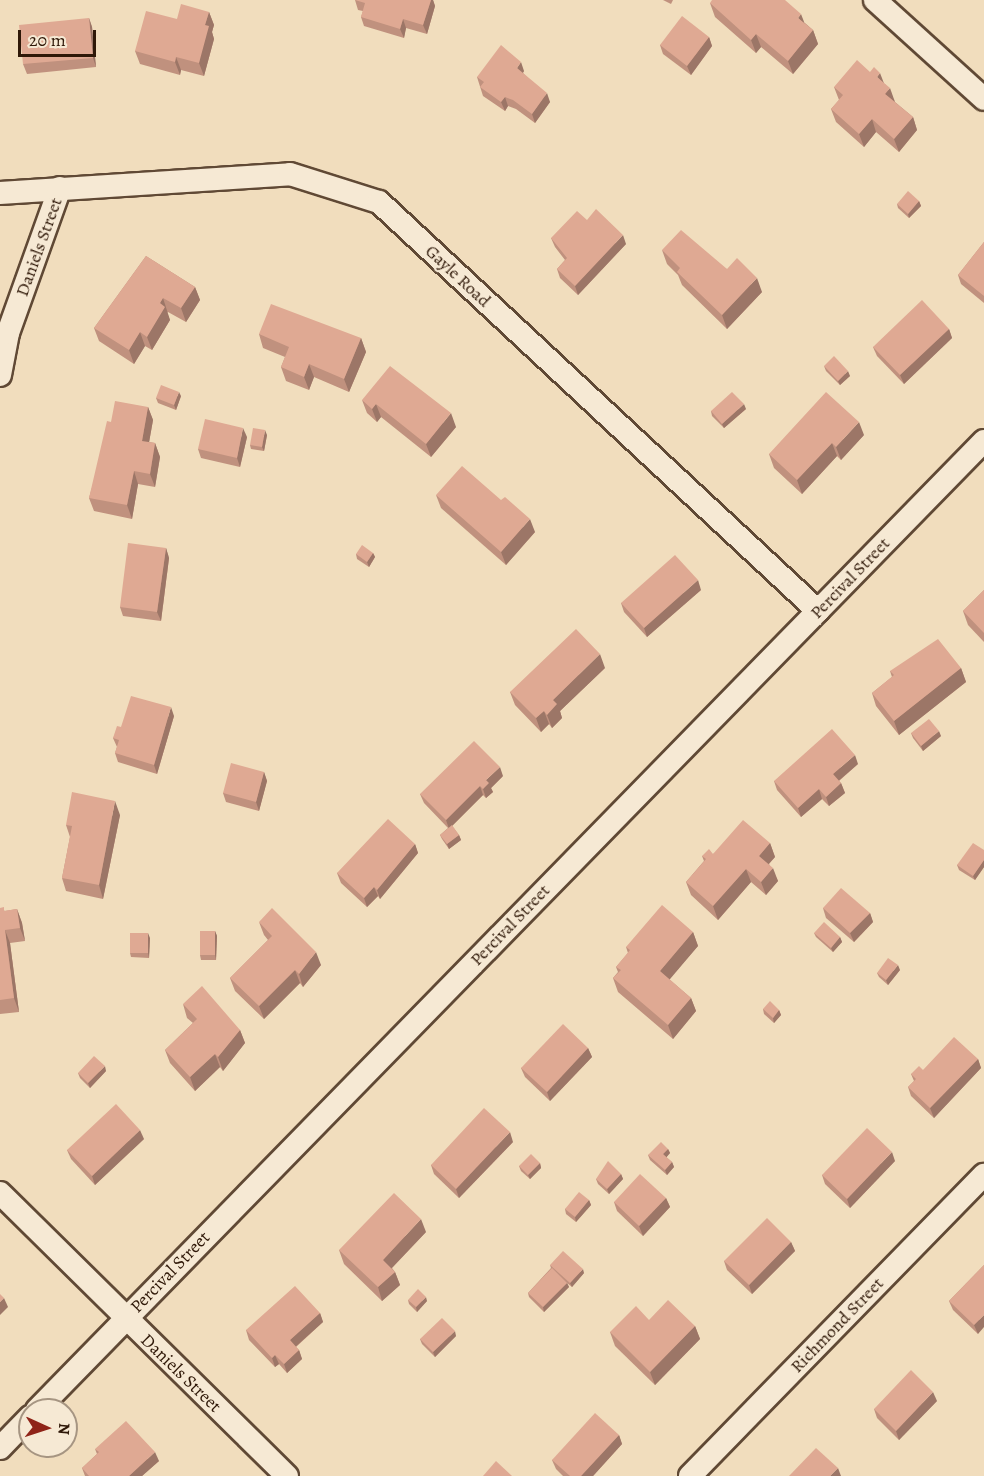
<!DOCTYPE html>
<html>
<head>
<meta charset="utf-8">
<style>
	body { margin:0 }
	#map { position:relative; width:984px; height:1476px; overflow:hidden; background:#f1ddbd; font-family:Alegreya,serif }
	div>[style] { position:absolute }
	.roads { filter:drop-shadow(2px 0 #604935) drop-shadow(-2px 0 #604935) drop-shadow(0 2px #604935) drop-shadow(0 -2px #604935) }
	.street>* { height:22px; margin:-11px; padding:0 11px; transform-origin:11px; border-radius:11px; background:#f6e9d4 }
	.wall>* { inset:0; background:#c0917e }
	.shaded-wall>* { inset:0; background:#9c7667 }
	.building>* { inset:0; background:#dfa993 }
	span { translate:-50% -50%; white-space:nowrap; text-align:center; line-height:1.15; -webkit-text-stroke:4.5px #f6e9d4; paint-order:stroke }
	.street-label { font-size:18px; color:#2f1808 }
	.north { position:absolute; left:18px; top:1398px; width:60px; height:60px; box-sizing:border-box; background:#f6e9d4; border:2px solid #a69582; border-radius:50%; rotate:93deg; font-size:16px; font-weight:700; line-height:24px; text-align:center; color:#2f1808 }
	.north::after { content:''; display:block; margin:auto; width:21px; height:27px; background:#8f2418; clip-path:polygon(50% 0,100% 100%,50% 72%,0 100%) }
	.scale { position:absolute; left:18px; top:30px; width:78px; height:27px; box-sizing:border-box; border:3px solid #2f1808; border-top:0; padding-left:8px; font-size:18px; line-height:21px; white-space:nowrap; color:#2f1808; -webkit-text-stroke:4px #f6e9d4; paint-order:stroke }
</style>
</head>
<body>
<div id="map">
	<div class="roads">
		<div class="street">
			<div style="left:875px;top:0;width:147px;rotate:42.2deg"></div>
			<div style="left:0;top:193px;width:291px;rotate:-3.7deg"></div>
			<div style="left:290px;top:174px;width:93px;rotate:17.5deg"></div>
			<div style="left:379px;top:202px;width:600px;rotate:42.97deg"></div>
			<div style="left:0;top:375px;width:43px;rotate:-79.2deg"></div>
			<div style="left:8px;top:333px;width:154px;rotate:-70.3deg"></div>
			<div style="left:0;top:1193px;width:403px;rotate:44.6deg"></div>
			<div style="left:37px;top:1410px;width:1355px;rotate:-45.66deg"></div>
			<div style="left:0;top:1448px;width:43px;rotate:-45.9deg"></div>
			<div style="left:690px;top:1476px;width:421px;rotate:-45.7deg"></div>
		</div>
	</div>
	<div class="wall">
		<div style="clip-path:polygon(355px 0,433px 0,435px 6px,427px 34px,406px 28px,404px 38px,364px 26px,361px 17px,363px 11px,358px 10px)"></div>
		<div style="clip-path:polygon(663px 0,673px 0,671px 4px)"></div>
		<div style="clip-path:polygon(710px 3px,805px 23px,813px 30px,818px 44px,793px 74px,761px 47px,756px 53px,715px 17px)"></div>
		<div style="clip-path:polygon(209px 12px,214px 25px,212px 32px,214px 39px,204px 76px,181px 70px,180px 75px,140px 64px,135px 51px,177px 19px)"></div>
		<div style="clip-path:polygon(89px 18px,92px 27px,96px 67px,27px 74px,23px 64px)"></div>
		<div style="clip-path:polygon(709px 37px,712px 46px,691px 75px,663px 54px,660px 45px)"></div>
		<div style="clip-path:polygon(524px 71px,523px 73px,550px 102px,535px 123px,516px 109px,508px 106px,505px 111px,483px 96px,477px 77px)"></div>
		<div style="clip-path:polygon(885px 84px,895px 102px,913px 117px,917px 130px,899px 152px,876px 132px,864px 147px,836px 122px,831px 109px,839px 100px,834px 87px)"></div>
		<div style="clip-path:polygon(919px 201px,921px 206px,909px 218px,898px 208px,897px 204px)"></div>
		<div style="clip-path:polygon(551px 238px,626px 244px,578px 295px,560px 278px,557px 269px,565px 260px,555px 247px)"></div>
		<div style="clip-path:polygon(984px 242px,984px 303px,961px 284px,958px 275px)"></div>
		<div style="clip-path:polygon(662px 250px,727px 269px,762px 292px,727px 329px,682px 285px,678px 275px,667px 264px)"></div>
		<div style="clip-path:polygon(146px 256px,195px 287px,200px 300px,186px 322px,168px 312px,167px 313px,170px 320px,152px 350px,145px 346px,134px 364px,99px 341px,94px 328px)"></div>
		<div style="clip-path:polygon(949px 329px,952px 338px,904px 384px,877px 356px,873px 347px)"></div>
		<div style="clip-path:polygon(259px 334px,361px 338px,366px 352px,349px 392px,314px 377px,309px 390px,286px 381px,281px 367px,285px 357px,263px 348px)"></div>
		<div style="clip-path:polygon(824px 366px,850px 376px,840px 385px,826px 371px)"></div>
		<div style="clip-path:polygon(181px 396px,176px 410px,158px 403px,156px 398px)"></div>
		<div style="clip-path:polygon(362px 400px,456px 427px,431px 457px,381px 417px,377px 422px,367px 413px)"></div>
		<div style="clip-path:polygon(148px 407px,153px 420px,149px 442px,155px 443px,160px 457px,155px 487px,138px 484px,132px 519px,94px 511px,89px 498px,111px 422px)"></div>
		<div style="clip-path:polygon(746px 409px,724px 428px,712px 416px,711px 411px)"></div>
		<div style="clip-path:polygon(267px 435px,264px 451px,251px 449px,250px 445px)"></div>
		<div style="clip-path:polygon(864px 435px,841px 460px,837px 456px,802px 494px,774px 468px,769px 454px)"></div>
		<div style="clip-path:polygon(247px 437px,240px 467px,201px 458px,198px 449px)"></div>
		<div style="clip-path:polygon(436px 495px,535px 532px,506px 565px,441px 508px)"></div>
		<div style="clip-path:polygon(166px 548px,169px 558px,161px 621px,123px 616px,120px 607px)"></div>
		<div style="clip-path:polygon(373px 553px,375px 557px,369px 567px,357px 559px,356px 554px)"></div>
		<div style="clip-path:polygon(701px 590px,647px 637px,624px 612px,621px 603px)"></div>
		<div style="clip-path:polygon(984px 590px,984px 642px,968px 625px,963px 611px)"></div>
		<div style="clip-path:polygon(605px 668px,560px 711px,562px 718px,552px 728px,549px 724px,541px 732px,515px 705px,510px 692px)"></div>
		<div style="clip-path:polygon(961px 668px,966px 682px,899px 735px,876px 706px,872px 693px,892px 677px,890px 671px)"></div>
		<div style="clip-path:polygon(174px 716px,157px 774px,118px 762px,115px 753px,117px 747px,113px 738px,121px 727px)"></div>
		<div style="clip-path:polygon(911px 733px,941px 736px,923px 751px,913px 738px)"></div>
		<div style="clip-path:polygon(858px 764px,839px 781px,841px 783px,845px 793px,829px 806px,822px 799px,801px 817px,777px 790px,774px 781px)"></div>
		<div style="clip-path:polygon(264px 772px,267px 781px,259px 811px,226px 802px,223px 793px)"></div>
		<div style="clip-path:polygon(503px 776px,491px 788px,493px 792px,486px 798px,483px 795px,452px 826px,459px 835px,461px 840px,449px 849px,442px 839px,440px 835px,448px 828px,424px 803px,420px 794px)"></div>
		<div style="clip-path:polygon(120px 815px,103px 899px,66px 891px,62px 878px,70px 837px,66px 825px)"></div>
		<div style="clip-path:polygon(770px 843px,775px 857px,769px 864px,778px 881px,766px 895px,751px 882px,718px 920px,691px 895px,686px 882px,704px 861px,702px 856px)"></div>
		<div style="clip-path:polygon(415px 844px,418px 853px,380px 899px,378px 896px,367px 907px,341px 883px,337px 873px)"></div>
		<div style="clip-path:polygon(984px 850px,984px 867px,975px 880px,959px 870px,957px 865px)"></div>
		<div style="clip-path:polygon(0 908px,5px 911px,17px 909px,22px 923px,25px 941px,10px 943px,19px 1012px,0 1014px)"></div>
		<div style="clip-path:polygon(823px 908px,870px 913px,873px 922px,854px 942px,826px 918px)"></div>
		<div style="clip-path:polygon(259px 922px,321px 965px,303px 987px,300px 983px,264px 1019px,235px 991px,230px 978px,268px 940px,264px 935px)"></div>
		<div style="clip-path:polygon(215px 931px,217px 936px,216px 960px,201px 960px,200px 955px)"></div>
		<div style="clip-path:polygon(693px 932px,698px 946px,669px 979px,691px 998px,696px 1011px,673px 1039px,618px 992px,613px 978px,618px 972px,616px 967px,628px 953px,626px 947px)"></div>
		<div style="clip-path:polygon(814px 933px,840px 937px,842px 942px,833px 952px,816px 937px)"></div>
		<div style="clip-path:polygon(150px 938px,149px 958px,131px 957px,130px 953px)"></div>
		<div style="clip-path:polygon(900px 970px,888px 985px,879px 977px,877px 973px)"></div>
		<div style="clip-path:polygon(183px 1004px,240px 1030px,245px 1043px,223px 1071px,220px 1067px,195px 1091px,170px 1063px,165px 1050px,193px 1023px,187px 1018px)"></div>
		<div style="clip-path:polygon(763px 1009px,779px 1010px,781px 1015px,774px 1023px,764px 1014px)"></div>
		<div style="clip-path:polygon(588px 1048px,592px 1057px,550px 1101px,525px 1077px,521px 1068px)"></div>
		<div style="clip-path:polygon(978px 1059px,981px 1068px,934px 1118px,911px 1096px,908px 1087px,914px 1081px,911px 1074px,923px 1070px)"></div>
		<div style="clip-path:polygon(106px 1071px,90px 1088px,80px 1078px,78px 1073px)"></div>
		<div style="clip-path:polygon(144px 1139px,95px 1185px,71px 1159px,67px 1150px)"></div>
		<div style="clip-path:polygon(513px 1142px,459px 1198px,434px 1174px,431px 1165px)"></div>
		<div style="clip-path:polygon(668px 1149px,670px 1153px,666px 1157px,672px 1162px,674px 1167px,667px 1175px,650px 1160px,648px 1155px)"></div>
		<div style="clip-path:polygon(895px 1161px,850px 1208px,825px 1184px,822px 1175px)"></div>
		<div style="clip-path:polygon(540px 1163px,541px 1168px,530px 1179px,521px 1171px,519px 1166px)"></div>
		<div style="clip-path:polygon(621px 1174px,623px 1179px,609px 1194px,598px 1184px,596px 1179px)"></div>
		<div style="clip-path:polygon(666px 1198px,670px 1207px,643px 1236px,617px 1211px,614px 1202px)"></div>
		<div style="clip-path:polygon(589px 1200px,591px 1205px,576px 1222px,566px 1214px,565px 1209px)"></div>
		<div style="clip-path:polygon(426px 1232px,392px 1268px,395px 1272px,400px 1285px,382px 1301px,344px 1264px,339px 1250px)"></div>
		<div style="clip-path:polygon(791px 1242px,795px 1251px,752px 1294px,727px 1270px,724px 1261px)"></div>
		<div style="clip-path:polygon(550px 1265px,584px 1273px,572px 1287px,567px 1283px,569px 1287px,544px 1312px,529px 1297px,528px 1293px,551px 1268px)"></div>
		<div style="clip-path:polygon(984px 1265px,978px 1334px,953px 1310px,949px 1301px)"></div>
		<div style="clip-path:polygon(408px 1300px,427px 1301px,417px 1312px,409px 1304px)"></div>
		<div style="clip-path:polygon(320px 1313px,323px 1322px,296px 1347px,299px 1350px,302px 1359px,287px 1373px,279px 1364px,275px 1367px,249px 1340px,246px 1330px)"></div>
		<div style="clip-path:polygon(695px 1326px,700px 1339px,655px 1385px,615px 1346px,610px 1332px)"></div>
		<div style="clip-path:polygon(456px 1336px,435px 1357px,422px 1344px,420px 1339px)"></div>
		<div style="clip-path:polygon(937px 1401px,899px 1440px,877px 1418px,874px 1409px)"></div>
		<div style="clip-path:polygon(619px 1435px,622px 1444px,593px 1476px,563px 1476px,556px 1469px,552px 1460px)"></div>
		<div style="clip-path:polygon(95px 1449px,159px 1461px,142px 1476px,85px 1476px,82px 1468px,97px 1454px)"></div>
	</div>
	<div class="shaded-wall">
		<div style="clip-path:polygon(431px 0,433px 0,435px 6px,427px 34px,423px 25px)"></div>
		<div style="clip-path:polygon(209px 12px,214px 25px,212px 32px,214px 39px,204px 76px,199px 63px,205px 25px)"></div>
		<div style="clip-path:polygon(801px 14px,806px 27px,798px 18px)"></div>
		<div style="clip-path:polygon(89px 18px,92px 27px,96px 67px,93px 58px)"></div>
		<div style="clip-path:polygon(403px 19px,406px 28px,404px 38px,400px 29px)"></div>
		<div style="clip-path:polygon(813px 30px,818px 44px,793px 74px,788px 61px)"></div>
		<div style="clip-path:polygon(756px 34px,761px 47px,756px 53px,751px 40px)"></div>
		<div style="clip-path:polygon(709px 37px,712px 46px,691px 75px,687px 66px)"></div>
		<div style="clip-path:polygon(176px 57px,181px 70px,180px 75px,175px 62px)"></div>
		<div style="clip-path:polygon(521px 62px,524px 71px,520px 77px,517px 68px)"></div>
		<div style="clip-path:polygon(880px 73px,885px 86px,877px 77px)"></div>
		<div style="clip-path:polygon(890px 88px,895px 102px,885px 94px)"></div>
		<div style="clip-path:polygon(547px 93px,550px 102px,535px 123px,532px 114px)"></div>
		<div style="clip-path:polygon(505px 97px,508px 106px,505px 111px,501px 102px)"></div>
		<div style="clip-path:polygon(913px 117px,917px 130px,899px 152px,894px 139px)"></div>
		<div style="clip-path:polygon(872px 119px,876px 132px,864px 147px,859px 134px)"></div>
		<div style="clip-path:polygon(919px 201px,921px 206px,909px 218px,908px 214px)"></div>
		<div style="clip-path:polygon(623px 235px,626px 244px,578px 295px,575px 286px)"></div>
		<div style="clip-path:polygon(757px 278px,762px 292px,727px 329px,722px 315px)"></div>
		<div style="clip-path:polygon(195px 287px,200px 300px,186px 322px,181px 308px)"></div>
		<div style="clip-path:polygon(163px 298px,170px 320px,152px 350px,147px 337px,160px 303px)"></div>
		<div style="clip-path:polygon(949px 329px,952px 338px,904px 384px,900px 375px)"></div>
		<div style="clip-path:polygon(140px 332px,145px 346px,134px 364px,129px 350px)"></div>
		<div style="clip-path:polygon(361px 338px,366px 352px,349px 392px,344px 379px)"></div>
		<div style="clip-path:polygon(309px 364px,314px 377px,309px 390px,304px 377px)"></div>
		<div style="clip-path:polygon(848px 371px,850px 376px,840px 385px,838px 381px)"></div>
		<div style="clip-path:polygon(179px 392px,181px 396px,176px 410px,174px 405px)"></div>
		<div style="clip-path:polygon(376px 404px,381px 417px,377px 422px,372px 409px)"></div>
		<div style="clip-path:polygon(744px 404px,746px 409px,724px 428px,722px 424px)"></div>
		<div style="clip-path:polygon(148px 407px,153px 420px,147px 454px,142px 441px)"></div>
		<div style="clip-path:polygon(451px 413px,456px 427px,431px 457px,426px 444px)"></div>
		<div style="clip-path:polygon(859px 422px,864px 435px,841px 460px,836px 447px)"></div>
		<div style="clip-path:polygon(243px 428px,247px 437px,240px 467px,237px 458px)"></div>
		<div style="clip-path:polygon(265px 430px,267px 435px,264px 451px,262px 447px)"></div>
		<div style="clip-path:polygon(155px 443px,160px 457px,155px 487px,150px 474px)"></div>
		<div style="clip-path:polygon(832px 443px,837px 456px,802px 494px,797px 480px)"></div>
		<div style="clip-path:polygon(134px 471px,138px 484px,132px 519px,127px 505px)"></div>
		<div style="clip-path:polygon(530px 519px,535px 532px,506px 565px,501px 552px)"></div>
		<div style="clip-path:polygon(166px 548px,169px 558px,161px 621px,157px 612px)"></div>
		<div style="clip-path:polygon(373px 553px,375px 557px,369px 567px,367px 562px)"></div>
		<div style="clip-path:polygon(698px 580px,701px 590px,647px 637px,644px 628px)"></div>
		<div style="clip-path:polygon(600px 654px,605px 668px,560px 711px,562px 718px,552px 728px,547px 715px,553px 700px)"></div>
		<div style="clip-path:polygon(961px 668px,966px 682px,899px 735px,894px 721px)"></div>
		<div style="clip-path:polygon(171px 707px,174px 716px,157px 774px,154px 765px)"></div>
		<div style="clip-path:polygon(544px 711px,549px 724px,541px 732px,536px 718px)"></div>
		<div style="clip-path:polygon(939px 731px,941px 736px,923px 751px,921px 746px)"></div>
		<div style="clip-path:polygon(855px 755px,858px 764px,836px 783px,833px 774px)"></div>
		<div style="clip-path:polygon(500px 767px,503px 776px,491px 788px,493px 792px,486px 798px,483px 789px,486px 780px)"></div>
		<div style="clip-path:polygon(264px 772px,267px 781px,259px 811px,256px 802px)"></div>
		<div style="clip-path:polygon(841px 783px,845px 793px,829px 806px,826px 797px)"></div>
		<div style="clip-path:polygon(480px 786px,483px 795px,449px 829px,446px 820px)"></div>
		<div style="clip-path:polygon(819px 789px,822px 799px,801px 817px,798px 808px)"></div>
		<div style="clip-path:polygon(115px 801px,120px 815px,103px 899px,99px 885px)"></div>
		<div style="clip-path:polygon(459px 835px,461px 840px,449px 849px,447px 844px)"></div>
		<div style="clip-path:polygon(770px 843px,775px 857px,764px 869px,759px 856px)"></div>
		<div style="clip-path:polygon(415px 844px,418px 853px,380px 899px,377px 890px)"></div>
		<div style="clip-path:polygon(984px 860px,984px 867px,975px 880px,973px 876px)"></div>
		<div style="clip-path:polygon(773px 868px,778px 881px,766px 895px,761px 882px)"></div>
		<div style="clip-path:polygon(746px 869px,751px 882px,718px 920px,713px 906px)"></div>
		<div style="clip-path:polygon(374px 887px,378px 896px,367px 907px,364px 898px)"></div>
		<div style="clip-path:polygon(17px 909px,22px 923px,25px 941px,20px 928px)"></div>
		<div style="clip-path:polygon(870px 913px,873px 922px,854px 942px,850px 933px)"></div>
		<div style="clip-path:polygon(5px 930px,10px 943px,19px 1012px,14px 998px)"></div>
		<div style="clip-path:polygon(215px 931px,217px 936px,216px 960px,215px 955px)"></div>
		<div style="clip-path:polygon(693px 932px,698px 946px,665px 985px,660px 971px)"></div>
		<div style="clip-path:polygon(148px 933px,150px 938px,149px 958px,148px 953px)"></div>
		<div style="clip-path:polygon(840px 937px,842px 942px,833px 952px,831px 948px)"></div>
		<div style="clip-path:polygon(316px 952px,321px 965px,303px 987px,299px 974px)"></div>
		<div style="clip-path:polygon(898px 965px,900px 970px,888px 985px,886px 980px)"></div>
		<div style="clip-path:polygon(295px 970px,300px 983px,264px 1019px,259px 1006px)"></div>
		<div style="clip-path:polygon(691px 998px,696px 1011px,673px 1039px,668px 1025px)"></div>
		<div style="clip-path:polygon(779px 1010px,781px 1015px,774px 1023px,773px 1018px)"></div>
		<div style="clip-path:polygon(240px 1030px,245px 1043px,223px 1071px,218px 1057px)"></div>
		<div style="clip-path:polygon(588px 1048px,592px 1057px,550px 1101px,547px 1092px)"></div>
		<div style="clip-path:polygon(215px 1054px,220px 1067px,195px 1091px,190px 1077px)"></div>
		<div style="clip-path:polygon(978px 1059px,981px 1068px,934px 1118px,930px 1108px)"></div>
		<div style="clip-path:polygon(105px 1066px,106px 1071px,90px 1088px,88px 1083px)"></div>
		<div style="clip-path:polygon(140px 1130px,144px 1139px,95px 1185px,92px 1176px)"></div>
		<div style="clip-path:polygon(510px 1132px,513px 1142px,459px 1198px,456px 1189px)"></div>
		<div style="clip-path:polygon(668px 1149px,670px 1153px,665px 1159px,663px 1154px)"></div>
		<div style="clip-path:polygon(892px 1152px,895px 1161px,850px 1208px,847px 1199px)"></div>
		<div style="clip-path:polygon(672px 1162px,674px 1167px,667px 1175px,665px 1170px)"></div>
		<div style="clip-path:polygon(540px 1163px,541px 1168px,530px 1179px,528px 1175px)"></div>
		<div style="clip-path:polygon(621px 1174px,623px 1179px,609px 1194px,607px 1189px)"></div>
		<div style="clip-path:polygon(666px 1198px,670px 1207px,643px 1236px,639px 1226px)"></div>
		<div style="clip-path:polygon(589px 1200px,591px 1205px,576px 1222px,575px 1217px)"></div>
		<div style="clip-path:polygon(421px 1219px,426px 1232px,387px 1273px,383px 1260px)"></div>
		<div style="clip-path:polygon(791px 1242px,795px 1251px,752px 1294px,749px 1285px)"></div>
		<div style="clip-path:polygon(583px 1269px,584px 1273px,572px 1287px,570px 1283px)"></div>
		<div style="clip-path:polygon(395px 1272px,400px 1285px,382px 1301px,378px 1287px)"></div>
		<div style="clip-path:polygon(567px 1283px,569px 1287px,544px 1312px,543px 1307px)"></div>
		<div style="clip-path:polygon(426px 1297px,427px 1301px,417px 1312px,416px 1307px)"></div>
		<div style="clip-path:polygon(4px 1298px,8px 1307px,0 1315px,0 1302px)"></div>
		<div style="clip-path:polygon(320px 1313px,323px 1322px,293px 1349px,290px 1340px)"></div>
		<div style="clip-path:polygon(984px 1315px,984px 1327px,978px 1334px,974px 1325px)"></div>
		<div style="clip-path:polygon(695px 1326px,700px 1339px,655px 1385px,650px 1372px)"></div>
		<div style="clip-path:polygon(455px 1331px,456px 1336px,435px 1357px,433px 1352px)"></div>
		<div style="clip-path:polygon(299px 1350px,302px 1359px,287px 1373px,284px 1364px)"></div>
		<div style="clip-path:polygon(275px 1355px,279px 1364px,275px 1367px,272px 1358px)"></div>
		<div style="clip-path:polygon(933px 1392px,937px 1401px,899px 1440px,896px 1431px)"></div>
		<div style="clip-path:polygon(619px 1435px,622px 1444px,593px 1476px,581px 1476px)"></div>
		<div style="clip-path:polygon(155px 1452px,159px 1461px,142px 1476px,129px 1476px)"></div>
		<div style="clip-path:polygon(838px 1468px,841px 1476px,830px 1476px)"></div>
	</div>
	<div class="building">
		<div style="clip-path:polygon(355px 0,431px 0,423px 25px,403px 19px,400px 29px,361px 17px,365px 3px)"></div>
		<div style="clip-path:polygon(712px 0,785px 0,801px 14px,798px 18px,813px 30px,788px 61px,756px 34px,751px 40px,710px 3px)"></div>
		<div style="clip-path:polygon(181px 4px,209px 12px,205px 25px,209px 26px,199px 63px,176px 57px,175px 62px,135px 51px,146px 11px,177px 19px)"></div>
		<div style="clip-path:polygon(682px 16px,709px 37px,687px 66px,660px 45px)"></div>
		<div style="clip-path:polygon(89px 18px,93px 58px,23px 64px,19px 25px)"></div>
		<div style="clip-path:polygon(501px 45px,521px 62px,517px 68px,547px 93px,532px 114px,513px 100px,505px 97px,501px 102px,480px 87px,484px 82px,477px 77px)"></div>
		<div style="clip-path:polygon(857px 60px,870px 72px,874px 67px,880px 73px,877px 77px,890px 88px,885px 94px,913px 117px,894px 139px,872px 119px,859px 134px,831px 109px,843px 95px,834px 87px)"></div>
		<div style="clip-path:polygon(908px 191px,919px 201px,908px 214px,897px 204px)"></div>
		<div style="clip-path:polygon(596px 209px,623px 235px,575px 286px,557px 269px,567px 258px,551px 238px,577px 211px,587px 220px)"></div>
		<div style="clip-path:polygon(681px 230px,727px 269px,737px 258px,757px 278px,722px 315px,677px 272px,680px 268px,662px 250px)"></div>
		<div style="clip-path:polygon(984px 242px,984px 296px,958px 275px)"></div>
		<div style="clip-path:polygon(146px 256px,195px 287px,181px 308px,163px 298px,160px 303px,165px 307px,147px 337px,140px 332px,129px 350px,94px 328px)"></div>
		<div style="clip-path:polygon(922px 300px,949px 329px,900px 375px,873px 347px)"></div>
		<div style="clip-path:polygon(271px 304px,361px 338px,344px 379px,309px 364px,304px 377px,281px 367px,289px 347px,259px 334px)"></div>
		<div style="clip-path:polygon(834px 356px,848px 371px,838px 381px,824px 366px)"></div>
		<div style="clip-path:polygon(390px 366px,451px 413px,426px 444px,376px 404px,372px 409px,362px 400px)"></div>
		<div style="clip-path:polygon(161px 385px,179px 392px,174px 405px,156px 398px)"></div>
		<div style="clip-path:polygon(732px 392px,744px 404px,722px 424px,711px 411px)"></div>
		<div style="clip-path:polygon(826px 392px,859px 422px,836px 447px,832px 443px,797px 480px,769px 454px)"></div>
		<div style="clip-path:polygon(115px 401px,148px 407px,142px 441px,155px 443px,150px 474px,134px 471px,127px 505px,89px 498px,107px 421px,111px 422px)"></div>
		<div style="clip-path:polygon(205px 419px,243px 428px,237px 458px,198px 449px)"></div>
		<div style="clip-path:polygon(253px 428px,265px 430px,262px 447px,250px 445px)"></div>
		<div style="clip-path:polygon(462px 466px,501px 500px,505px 497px,530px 519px,501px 552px,436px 495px)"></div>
		<div style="clip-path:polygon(128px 543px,166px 548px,157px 612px,120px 607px)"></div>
		<div style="clip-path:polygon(362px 545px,373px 553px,367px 562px,356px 554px)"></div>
		<div style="clip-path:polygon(675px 555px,698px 580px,644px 628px,621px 603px)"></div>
		<div style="clip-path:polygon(984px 590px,984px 633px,963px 611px)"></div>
		<div style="clip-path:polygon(576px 629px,600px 654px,553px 700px,557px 704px,547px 715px,544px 711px,536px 718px,510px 692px)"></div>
		<div style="clip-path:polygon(938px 639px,961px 668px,894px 721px,872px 693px,894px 675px,890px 671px)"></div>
		<div style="clip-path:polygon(131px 696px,171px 707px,154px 765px,115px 753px,119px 740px,113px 738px,117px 726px,121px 727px)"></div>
		<div style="clip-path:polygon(929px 719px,939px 731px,921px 746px,911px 733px)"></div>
		<div style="clip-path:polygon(832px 729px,855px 755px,833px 774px,841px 783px,826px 797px,819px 789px,798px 808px,774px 781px)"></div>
		<div style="clip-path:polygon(474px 741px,500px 767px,486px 780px,489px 783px,483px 789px,480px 786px,446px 820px,420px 794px)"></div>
		<div style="clip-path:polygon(231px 763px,264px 772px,256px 802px,223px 793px)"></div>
		<div style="clip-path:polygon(72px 792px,115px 801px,99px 885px,62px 878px,72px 826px,66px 825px)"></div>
		<div style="clip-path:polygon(388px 819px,415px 844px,377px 890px,374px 887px,364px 898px,337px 873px)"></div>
		<div style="clip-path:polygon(743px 820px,770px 843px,759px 856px,773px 868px,761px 882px,746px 869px,713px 906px,686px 882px,706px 859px,702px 856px,709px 849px,713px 854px)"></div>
		<div style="clip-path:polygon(452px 825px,459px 835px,447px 844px,440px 835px)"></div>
		<div style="clip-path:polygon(973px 843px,984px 850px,984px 860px,973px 876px,957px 865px)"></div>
		<div style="clip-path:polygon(841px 888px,870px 913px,850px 933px,823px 908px)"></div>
		<div style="clip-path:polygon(662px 905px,693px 932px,660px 971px,691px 998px,668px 1025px,613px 978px,621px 970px,616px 967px,630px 950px,626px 947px)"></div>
		<div style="clip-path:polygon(4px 907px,4px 911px,17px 909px,20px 928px,5px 930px,14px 998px,0 1000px,0 908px)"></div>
		<div style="clip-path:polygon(272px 908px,316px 952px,299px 974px,295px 970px,259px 1006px,230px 978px,272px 936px,259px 922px)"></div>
		<div style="clip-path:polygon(824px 922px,840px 937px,831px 948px,814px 933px)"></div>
		<div style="clip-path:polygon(200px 931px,215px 931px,215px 955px,200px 955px)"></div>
		<div style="clip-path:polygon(130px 933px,148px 933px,148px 953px,130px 953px)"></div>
		<div style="clip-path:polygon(888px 958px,898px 965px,886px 980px,877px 973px)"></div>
		<div style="clip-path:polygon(202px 986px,240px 1030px,218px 1057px,215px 1054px,190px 1077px,165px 1050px,197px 1019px,183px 1004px)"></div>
		<div style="clip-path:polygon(770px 1001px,779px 1010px,773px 1018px,763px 1009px)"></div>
		<div style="clip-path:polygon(563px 1024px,588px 1048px,547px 1092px,521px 1068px)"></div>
		<div style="clip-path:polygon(954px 1037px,978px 1059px,930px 1108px,908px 1087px,916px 1079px,911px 1074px,919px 1066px,923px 1070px)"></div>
		<div style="clip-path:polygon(94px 1056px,105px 1066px,88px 1083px,78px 1073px)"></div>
		<div style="clip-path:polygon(116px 1104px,140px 1130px,92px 1176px,67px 1150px)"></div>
		<div style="clip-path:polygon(484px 1108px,510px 1132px,456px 1189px,431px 1165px)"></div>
		<div style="clip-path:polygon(867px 1128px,892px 1152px,847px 1199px,822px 1175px)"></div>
		<div style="clip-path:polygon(661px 1142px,668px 1149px,663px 1154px,672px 1162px,665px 1170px,648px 1155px)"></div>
		<div style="clip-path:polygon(531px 1154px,540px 1163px,528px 1175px,519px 1166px)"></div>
		<div style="clip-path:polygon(608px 1161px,621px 1174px,607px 1189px,596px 1179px)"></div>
		<div style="clip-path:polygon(640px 1174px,666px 1198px,639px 1226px,614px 1202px)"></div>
		<div style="clip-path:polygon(579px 1192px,589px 1200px,575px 1217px,565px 1209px)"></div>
		<div style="clip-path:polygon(394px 1193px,421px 1219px,383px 1260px,395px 1272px,378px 1287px,339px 1250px)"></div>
		<div style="clip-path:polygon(767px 1218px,791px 1242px,749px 1285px,724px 1261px)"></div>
		<div style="clip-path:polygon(563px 1251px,583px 1269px,570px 1283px,550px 1265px)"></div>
		<div style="clip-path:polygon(984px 1265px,984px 1315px,974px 1325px,949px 1301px)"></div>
		<div style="clip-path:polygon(552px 1268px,567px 1283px,543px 1307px,528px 1293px)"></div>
		<div style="clip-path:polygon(295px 1286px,320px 1313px,290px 1340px,299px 1350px,284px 1364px,275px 1355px,272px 1358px,246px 1330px)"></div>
		<div style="clip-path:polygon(418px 1289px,426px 1297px,416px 1307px,408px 1300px)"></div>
		<div style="clip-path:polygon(0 1294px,4px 1298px,0 1302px)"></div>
		<div style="clip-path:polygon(668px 1300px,695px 1326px,650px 1372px,610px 1332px,636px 1306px,649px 1320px)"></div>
		<div style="clip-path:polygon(442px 1318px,455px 1331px,433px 1352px,420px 1339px)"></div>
		<div style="clip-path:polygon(911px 1370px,933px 1392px,896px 1431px,874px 1409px)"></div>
		<div style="clip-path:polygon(595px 1413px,619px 1435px,581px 1476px,570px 1476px,552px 1460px)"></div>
		<div style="clip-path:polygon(126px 1421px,155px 1452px,129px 1476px,89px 1476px,82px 1468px,99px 1452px,95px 1449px)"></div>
		<div style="clip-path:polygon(816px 1448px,838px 1468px,830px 1476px,789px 1476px)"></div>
		<div style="clip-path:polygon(496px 1461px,512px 1476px,483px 1476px)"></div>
	</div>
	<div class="street-label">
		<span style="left:39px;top:247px;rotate:-70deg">Daniels Street</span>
		<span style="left:458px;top:276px;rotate:43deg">Gayle Road</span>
		<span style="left:850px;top:578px;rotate:-46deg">Percival Street</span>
		<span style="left:510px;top:925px;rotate:-46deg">Percival Street</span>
		<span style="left:170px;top:1272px;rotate:-46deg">Percival Street</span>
		<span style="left:837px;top:1325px;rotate:-46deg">Richmond Street</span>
		<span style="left:181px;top:1373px;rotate:44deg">Daniels Street</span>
	</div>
	<div class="north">N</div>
	<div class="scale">20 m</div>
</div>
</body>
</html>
